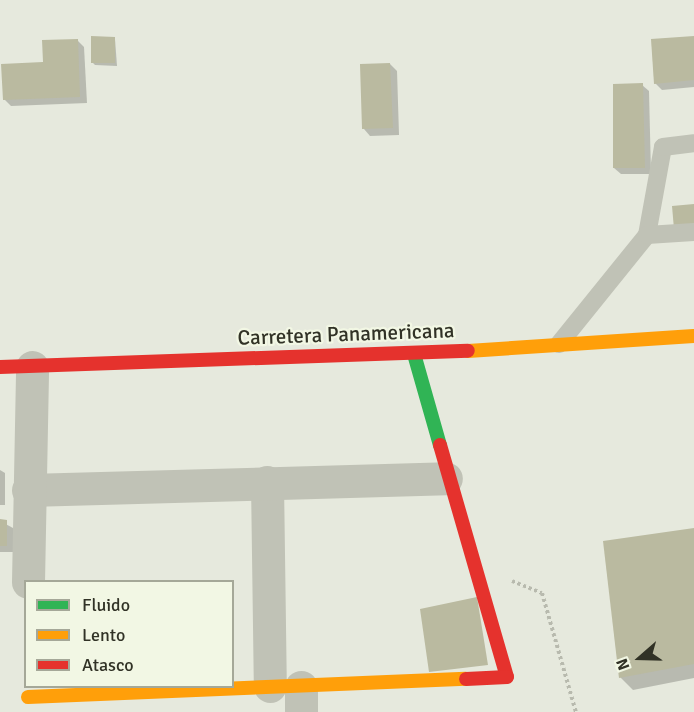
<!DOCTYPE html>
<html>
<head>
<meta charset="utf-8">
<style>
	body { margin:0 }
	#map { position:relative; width:694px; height:712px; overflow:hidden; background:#e6e9dd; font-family:Signika,sans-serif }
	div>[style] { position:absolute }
	.shadow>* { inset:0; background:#0003 }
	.building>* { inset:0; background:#babaa0 }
	.path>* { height:4px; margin-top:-2px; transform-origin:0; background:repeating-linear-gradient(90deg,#b8baae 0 3px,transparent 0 6px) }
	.lane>* { height:18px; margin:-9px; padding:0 9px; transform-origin:9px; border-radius:9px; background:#c0c2b6 }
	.street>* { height:33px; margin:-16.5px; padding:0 16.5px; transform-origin:16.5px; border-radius:16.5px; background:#c0c2b6 }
	.fast>* { height:14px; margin:-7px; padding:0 7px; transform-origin:7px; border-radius:7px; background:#30b455 }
	.slow>* { height:14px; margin:-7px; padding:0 7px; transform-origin:7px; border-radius:7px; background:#ff9f0a }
	.jam>* { height:14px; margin:-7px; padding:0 7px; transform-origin:7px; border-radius:7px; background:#e5322d }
	span { translate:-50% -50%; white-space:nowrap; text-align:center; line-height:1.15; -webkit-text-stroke:4.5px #f2f7e4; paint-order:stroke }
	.street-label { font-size:21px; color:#313226 }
	.legend { position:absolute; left:24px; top:580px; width:210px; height:108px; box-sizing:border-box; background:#f2f7e4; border:2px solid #a5a898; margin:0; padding:8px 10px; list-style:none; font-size:18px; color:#313226 }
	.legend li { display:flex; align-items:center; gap:12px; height:30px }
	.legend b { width:30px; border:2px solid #a5a898 }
	.north { position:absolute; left:610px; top:628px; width:60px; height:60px; -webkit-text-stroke:4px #f2f7e4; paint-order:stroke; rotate:250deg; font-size:16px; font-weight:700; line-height:24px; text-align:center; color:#313226 }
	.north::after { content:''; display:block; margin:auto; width:21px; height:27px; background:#313226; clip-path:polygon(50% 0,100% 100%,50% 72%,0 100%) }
</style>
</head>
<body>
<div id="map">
	<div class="shadow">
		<div style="clip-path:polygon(115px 39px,117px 66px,95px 65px,92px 62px)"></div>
		<div style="clip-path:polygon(694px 39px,694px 87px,662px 90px,655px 83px)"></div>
		<div style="clip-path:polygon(77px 40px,84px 47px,87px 103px,11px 106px,4px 99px)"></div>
		<div style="clip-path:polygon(390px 64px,397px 71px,399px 135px,370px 136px,364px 129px)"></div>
		<div style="clip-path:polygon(642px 85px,649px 91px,651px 174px,621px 174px,614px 168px)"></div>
		<div style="clip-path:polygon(0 470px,5px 473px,5px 505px,0 505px)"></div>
		<div style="clip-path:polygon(0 521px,13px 528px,13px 552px,0 552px)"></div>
		<div style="clip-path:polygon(694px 529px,694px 678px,633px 690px,620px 677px)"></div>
	</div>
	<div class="building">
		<div style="clip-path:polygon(91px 36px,115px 37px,115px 63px,91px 63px)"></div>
		<div style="clip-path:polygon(694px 36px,694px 80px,654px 84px,651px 39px)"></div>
		<div style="clip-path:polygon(78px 39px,80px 97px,3px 100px,1px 64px,43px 62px,42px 40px)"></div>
		<div style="clip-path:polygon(390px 63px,393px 128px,362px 129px,360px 64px)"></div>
		<div style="clip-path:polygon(643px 83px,645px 168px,613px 168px,613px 84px)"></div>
		<div style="clip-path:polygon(694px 204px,694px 227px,674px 229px,672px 206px)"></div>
		<div style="clip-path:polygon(0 519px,7px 520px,7px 546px,0 546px)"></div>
		<div style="clip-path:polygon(694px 528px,694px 664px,619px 678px,603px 541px)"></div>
		<div style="clip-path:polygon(477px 597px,488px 665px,429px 672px,420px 609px)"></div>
	</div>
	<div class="path">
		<div style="left:512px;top:581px;width:32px;rotate:22deg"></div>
		<div style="left:542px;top:593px;width:124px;rotate:74.1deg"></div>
	</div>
	<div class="lane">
		<div style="left:647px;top:235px;width:89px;rotate:-79.7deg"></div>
		<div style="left:663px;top:147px;width:31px;rotate:-7deg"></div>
		<div style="left:559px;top:344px;width:140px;rotate:-51.1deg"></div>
		<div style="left:647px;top:235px;width:47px;rotate:-3.7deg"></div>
	</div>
	<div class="street">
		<div style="left:267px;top:482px;width:204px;rotate:89.2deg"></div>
		<div style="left:28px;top:490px;width:418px;rotate:-1.6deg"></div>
		<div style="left:28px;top:582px;width:215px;rotate:-88.9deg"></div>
		<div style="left:301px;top:712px;width:25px;rotate:-90deg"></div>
	</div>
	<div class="fast">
		<div style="left:414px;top:354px;width:95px;rotate:74.1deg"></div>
	</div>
	<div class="slow">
		<div style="left:468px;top:351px;width:226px;rotate:-3.8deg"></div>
		<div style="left:28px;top:697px;width:438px;rotate:-2.4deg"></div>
	</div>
	<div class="jam">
		<div style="left:0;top:367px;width:468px;rotate:-2deg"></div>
		<div style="left:440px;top:445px;width:241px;rotate:73.9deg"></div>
		<div style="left:507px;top:677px;width:41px;rotate:177.2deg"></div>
	</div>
	<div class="street-label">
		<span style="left:346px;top:334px;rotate:-2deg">Carretera Panamericana</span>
	</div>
	<ul class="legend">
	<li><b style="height:8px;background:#30b455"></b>Fluido</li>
	<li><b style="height:8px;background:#ff9f0a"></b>Lento</li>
	<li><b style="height:8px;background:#e5322d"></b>Atasco</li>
	</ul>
	<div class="north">N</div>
</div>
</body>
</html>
